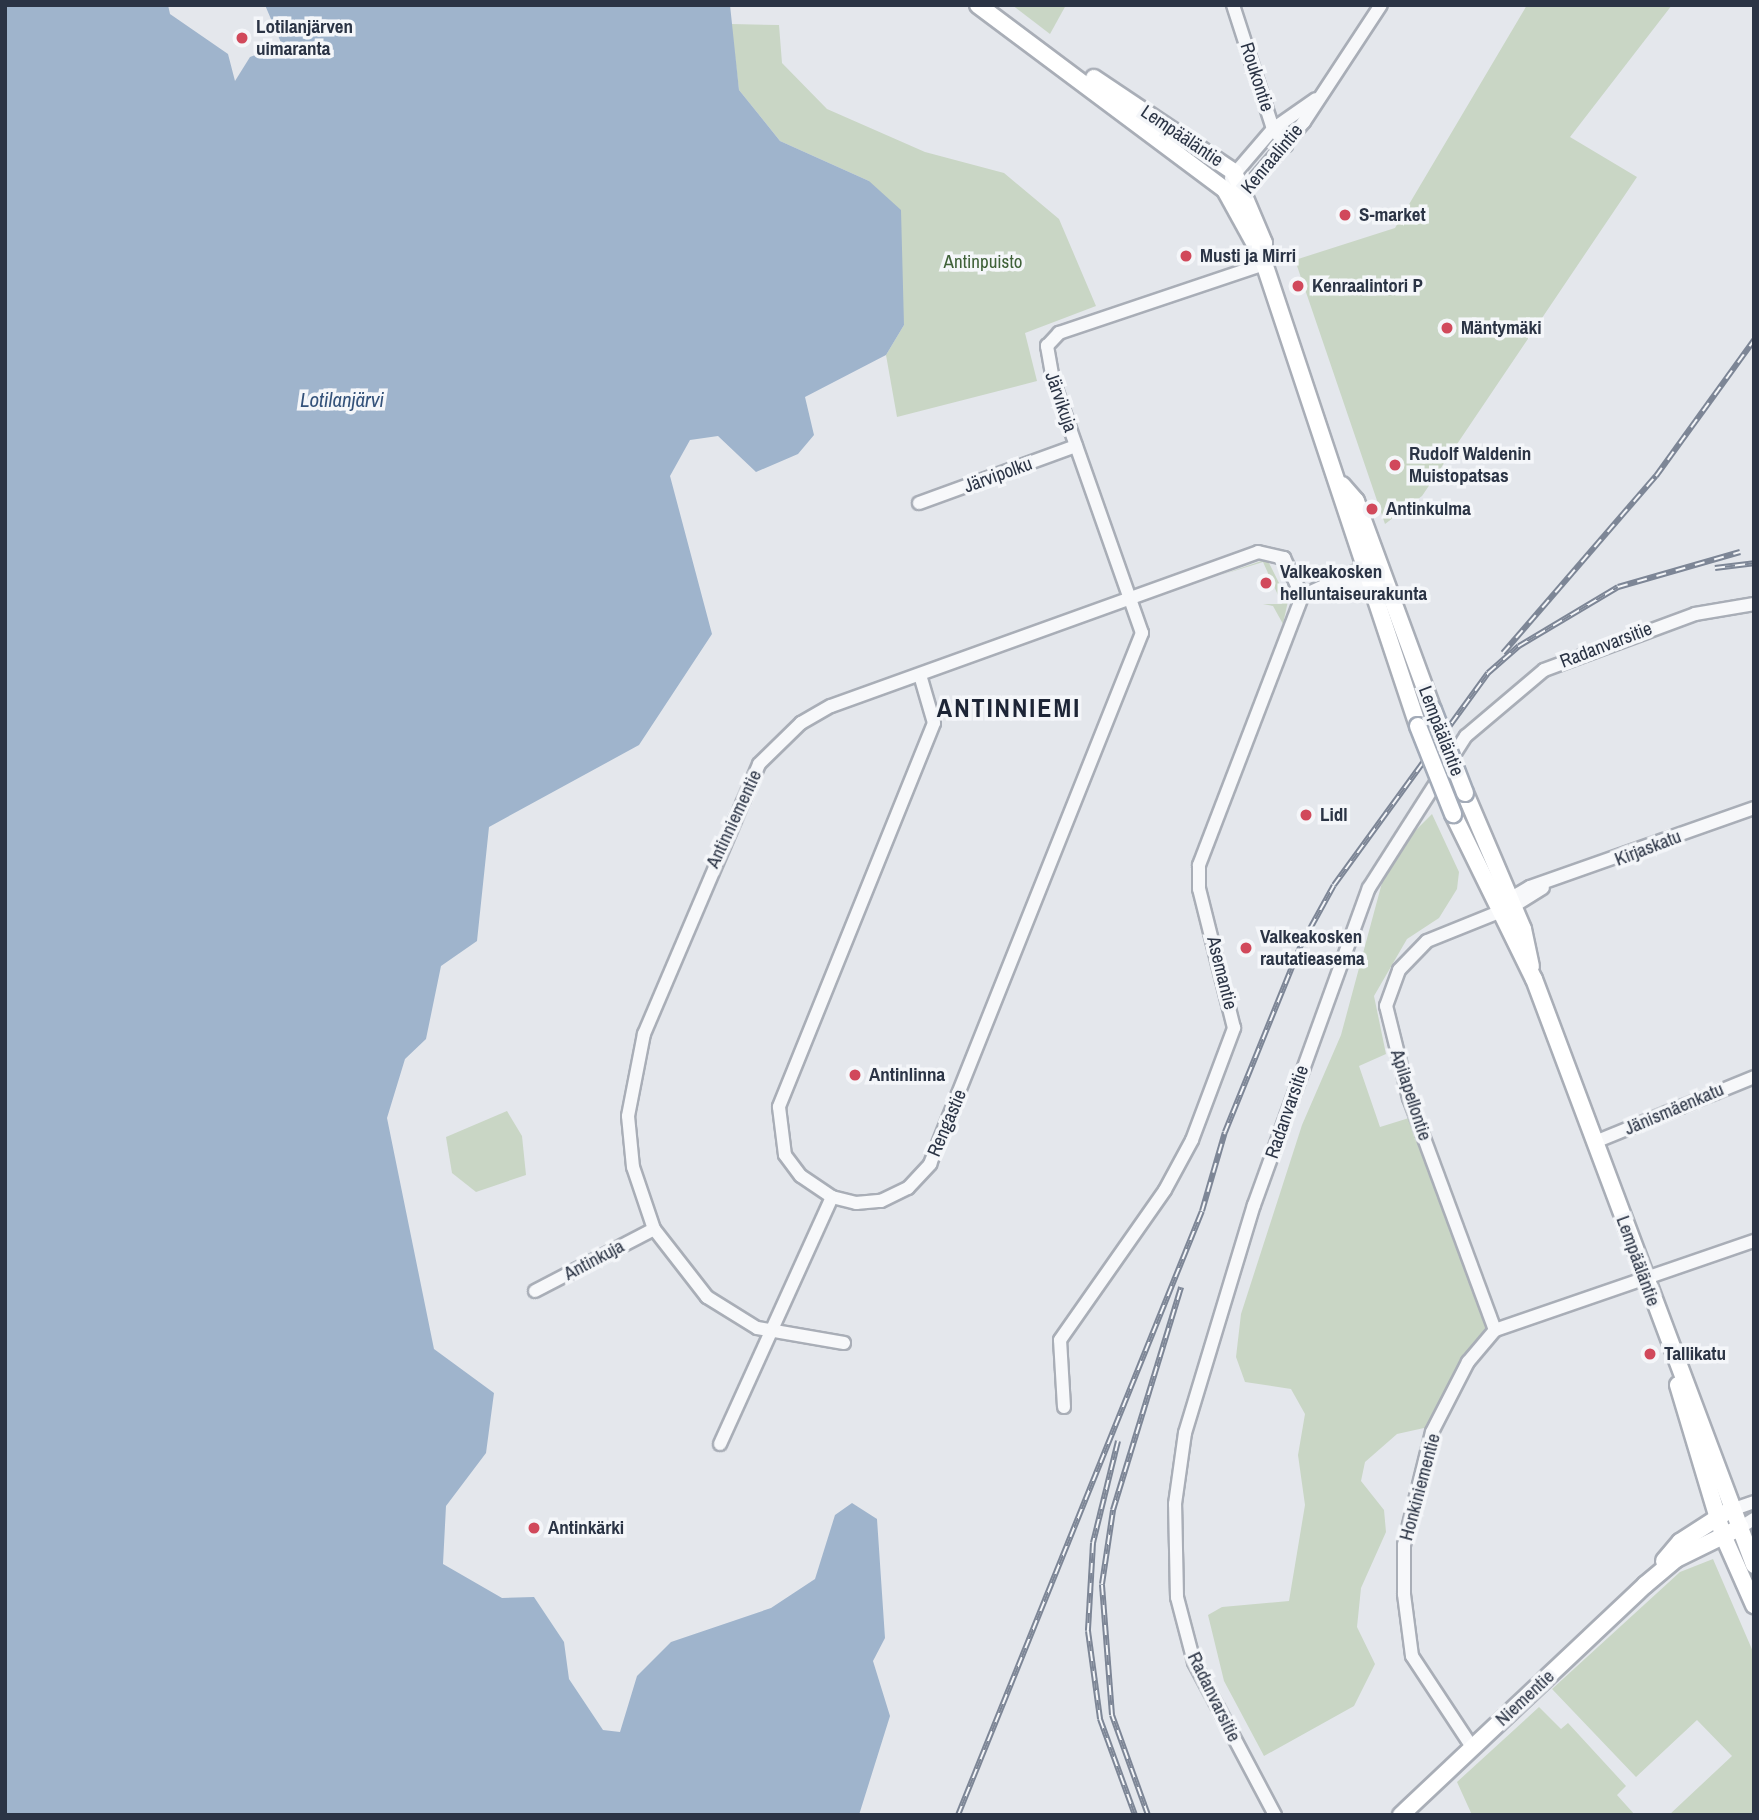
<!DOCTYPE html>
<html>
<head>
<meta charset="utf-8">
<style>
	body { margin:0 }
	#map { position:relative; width:1759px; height:1820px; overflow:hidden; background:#e4e7ec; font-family:"Archivo Narrow",sans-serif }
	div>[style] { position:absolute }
	.green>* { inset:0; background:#c9d6c5 }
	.water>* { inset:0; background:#9fb4cc }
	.roads { filter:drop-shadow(2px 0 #a9aeb7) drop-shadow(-2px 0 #a9aeb7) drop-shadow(0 2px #a9aeb7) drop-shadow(0 -2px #a9aeb7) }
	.minor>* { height:12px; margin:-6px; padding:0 6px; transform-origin:6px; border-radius:6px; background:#f7f8fa }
	.major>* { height:16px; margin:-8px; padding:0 8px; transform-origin:8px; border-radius:8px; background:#fff }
	.rail>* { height:6px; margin-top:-3px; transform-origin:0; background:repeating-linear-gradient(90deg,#f4f6f9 0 10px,#7d8696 0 20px); box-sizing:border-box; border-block:2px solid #7d8696 }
	.bridges { filter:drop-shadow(2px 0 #a3abb8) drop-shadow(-2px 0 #a3abb8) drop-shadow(0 2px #a3abb8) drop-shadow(0 -2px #a3abb8) }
	.major-bridge>* { height:16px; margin:-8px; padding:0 8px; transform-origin:8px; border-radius:8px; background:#fff }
	.dots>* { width:19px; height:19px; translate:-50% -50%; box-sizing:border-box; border:4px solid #f4f6f9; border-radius:50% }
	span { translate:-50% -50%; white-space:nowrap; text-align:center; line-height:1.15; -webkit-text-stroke:7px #f4f6f9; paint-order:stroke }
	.poi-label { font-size:19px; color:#2b3445; font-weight:700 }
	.left { translate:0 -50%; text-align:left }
	.street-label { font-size:19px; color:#2b3445 }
	.park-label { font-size:19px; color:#3f6138 }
	.water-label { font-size:21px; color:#34527a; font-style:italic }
	.district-label { font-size:26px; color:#1d2536; font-weight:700; letter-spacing:2px }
	.frame { position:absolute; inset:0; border:7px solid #2b3445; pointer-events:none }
</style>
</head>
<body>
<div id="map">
	<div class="green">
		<div style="clip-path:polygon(1012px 5px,1066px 5px,1050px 34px)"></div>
		<div style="clip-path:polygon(1527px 5px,1672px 5px,1570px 137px,1637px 177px,1422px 496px,1385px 524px,1295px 260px,1395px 228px)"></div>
		<div style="clip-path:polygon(731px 24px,779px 25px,782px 63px,827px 109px,925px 152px,1004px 173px,1059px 219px,1096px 306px,1025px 333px,1037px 381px,897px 417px,886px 355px,904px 325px,869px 181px,780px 141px,739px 90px)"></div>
		<div style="clip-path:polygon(1267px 559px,1288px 601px,1283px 624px,1273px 606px,1263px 604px,1282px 604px,1263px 562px,1221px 575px)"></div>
		<div style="clip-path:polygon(1432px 814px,1459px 872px,1457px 889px,1439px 918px,1407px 939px,1374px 996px,1386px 1054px,1359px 1066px,1380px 1127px,1409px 1118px,1487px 1330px,1433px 1426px,1397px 1434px,1365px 1462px,1361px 1481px,1384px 1510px,1386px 1532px,1361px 1588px,1357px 1627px,1375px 1664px,1354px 1706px,1264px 1756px,1224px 1681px,1208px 1615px,1222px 1607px,1289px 1601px,1305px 1505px,1298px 1455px,1305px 1414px,1291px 1389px,1245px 1382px,1236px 1357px,1241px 1314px,1302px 1125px,1341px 1035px,1383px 879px,1404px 842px)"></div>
		<div style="clip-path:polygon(507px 1111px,522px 1136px,526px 1175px,476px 1192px,452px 1173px,446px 1137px)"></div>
		<div style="clip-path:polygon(1713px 1559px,1754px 1654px,1754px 1815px,1669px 1815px,1732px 1756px,1697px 1720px,1636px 1777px,1552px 1689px,1680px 1572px)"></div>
		<div style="clip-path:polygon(1539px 1707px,1561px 1729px,1568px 1723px,1626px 1786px,1617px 1795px,1635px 1815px,1472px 1815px,1457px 1782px)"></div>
	</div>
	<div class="water">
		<div style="clip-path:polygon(5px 5px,168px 5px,170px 14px,228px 54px,235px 81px,250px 57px,282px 45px,265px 5px,730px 5px,739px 90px,780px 141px,869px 181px,901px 210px,904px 325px,886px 355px,805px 397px,814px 435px,798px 454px,756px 472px,718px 436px,690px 440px,670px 476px,712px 634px,639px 745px,489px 827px,477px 941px,441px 966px,426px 1039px,405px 1059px,387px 1118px,434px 1349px,494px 1393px,486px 1453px,446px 1506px,443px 1564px,502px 1598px,534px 1597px,564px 1642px,569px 1679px,603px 1730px,620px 1732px,637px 1676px,671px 1642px,771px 1608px,815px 1579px,835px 1515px,852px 1503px,877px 1519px,885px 1638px,873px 1661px,890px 1716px,859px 1815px,5px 1815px)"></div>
	</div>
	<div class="roads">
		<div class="minor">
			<div style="left:1233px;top:5px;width:130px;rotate:72.1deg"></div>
			<div style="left:1273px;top:129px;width:21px;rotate:51deg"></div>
			<div style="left:1231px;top:178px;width:65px;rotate:-49.4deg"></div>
			<div style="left:1273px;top:129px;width:52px;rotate:-34.9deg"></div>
			<div style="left:1239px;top:198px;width:100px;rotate:-49.5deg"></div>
			<div style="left:1304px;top:122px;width:140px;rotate:-56.7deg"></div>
			<div style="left:919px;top:503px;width:167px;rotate:-20deg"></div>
			<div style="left:1320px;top:592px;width:48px;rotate:-14.6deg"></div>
			<div style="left:1302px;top:596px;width:77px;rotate:-24.6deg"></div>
			<div style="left:920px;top:675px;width:50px;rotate:73.7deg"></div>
			<div style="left:934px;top:723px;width:414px;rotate:112deg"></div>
			<div style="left:779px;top:1107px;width:48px;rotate:82.9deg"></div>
			<div style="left:785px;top:1155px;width:26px;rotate:53deg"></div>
			<div style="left:801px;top:1176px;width:37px;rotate:34deg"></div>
			<div style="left:832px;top:1197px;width:25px;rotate:14deg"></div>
			<div style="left:856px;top:1203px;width:25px;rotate:-5deg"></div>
			<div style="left:881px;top:1201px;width:30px;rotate:-26deg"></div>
			<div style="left:908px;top:1188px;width:33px;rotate:-47deg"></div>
			<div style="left:930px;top:1164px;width:572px;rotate:-68.24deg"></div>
			<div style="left:1142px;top:633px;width:268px;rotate:-109.4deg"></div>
			<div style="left:1053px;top:380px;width:35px;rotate:-100deg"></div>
			<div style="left:1047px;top:346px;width:18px;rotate:-47deg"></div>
			<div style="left:1059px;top:333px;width:216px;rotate:-18.6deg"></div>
			<div style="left:1503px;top:903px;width:31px;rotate:-31deg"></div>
			<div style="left:1530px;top:887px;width:238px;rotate:-19.4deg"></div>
			<div style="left:1595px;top:1142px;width:172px;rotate:-22.2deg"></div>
			<div style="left:535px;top:1291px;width:134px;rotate:-27.5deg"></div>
			<div style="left:1495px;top:1330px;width:247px;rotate:-110.3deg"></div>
			<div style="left:1409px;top:1098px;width:95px;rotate:-104deg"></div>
			<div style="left:1386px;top:1006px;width:38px;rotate:-70deg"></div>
			<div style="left:1399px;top:970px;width:40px;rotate:-46deg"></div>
			<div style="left:1427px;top:941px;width:94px;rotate:-21.9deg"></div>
			<div style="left:1514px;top:906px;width:34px;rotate:-32deg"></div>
			<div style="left:844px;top:1343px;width:88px;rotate:-170.2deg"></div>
			<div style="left:757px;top:1328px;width:59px;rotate:-148.2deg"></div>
			<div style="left:707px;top:1297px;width:86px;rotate:-127.9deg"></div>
			<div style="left:654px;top:1229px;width:65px;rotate:-108.7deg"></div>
			<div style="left:633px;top:1167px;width:51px;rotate:-95.6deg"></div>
			<div style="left:628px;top:1116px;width:84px;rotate:-79deg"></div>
			<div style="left:644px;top:1034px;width:293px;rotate:-66.9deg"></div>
			<div style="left:759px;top:764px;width:59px;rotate:-44.3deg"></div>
			<div style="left:801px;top:723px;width:34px;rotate:-30deg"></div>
			<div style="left:831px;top:706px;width:454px;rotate:-19.8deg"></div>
			<div style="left:1258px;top:552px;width:27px;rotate:13deg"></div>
			<div style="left:1284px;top:558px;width:42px;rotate:64.7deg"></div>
			<div style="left:1064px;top:1407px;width:67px;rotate:-93.4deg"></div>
			<div style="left:1060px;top:1340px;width:183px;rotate:-55deg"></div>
			<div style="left:1165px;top:1190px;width:57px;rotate:-61.6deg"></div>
			<div style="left:1192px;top:1140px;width:120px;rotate:-69.4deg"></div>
			<div style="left:1234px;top:1028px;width:143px;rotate:-104.1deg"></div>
			<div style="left:1199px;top:889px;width:24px;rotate:-90deg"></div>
			<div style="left:1199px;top:865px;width:288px;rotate:-69deg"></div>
			<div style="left:720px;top:1444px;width:271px;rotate:-65.6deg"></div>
			<div style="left:1734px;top:1509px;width:21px;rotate:-19deg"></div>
			<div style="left:1741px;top:1527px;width:15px;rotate:-32deg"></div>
			<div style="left:1472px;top:1747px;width:109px;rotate:-123.4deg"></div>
			<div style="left:1412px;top:1656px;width:63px;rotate:-97.4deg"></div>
			<div style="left:1404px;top:1594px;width:49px;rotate:-90deg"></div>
			<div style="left:1404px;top:1545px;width:116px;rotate:-76.1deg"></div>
			<div style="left:1432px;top:1432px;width:79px;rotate:-62.8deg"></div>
			<div style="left:1468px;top:1362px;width:42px;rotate:-49.8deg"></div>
			<div style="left:1495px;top:1330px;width:274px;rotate:-19deg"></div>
			<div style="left:1275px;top:1815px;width:173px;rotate:-117.9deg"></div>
			<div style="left:1194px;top:1662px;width:67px;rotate:-104.7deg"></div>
			<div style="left:1177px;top:1597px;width:93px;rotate:-91.2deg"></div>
			<div style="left:1175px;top:1504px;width:72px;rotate:-82deg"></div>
			<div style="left:1185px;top:1433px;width:238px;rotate:-73.2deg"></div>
			<div style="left:1254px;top:1205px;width:337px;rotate:-70.1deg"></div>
			<div style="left:1369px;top:888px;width:180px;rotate:-57.5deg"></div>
			<div style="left:1466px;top:736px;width:102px;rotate:-40.2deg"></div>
			<div style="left:1544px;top:670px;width:161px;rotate:-20.3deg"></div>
			<div style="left:1695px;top:614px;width:60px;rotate:-9.6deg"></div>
		</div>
		<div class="major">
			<div style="left:978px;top:5px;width:309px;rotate:36.8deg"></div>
			<div style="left:1225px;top:190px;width:77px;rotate:61.1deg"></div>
			<div style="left:1262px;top:257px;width:494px;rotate:71.6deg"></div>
			<div style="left:1094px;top:78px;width:169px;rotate:33.9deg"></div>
			<div style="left:1234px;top:172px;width:77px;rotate:67.1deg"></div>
			<div style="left:1264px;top:243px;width:14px;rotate:98deg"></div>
			<div style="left:1342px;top:485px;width:21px;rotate:49deg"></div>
			<div style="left:1356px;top:501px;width:223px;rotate:69.8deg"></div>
			<div style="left:1465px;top:793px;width:148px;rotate:66.9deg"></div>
			<div style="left:1523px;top:929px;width:38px;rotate:78deg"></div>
			<div style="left:1453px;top:814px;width:184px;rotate:63.9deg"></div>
			<div style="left:1534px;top:979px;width:626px;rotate:69.42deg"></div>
			<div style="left:1678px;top:1385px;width:157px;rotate:73.3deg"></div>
			<div style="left:1723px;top:1535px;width:77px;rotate:66.1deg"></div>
			<div style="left:1664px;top:1561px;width:25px;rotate:-50deg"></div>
			<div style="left:1680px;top:1542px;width:54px;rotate:-32.8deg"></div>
			<div style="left:1401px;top:1815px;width:335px;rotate:-43.3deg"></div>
			<div style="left:1645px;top:1585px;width:40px;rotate:-40deg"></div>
			<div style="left:1676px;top:1559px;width:72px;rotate:-26.2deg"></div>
		</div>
	</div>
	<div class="rail">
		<div style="left:1715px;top:568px;width:39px;rotate:-7deg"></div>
		<div style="left:1503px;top:653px;width:234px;rotate:-49.2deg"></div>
		<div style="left:1656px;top:476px;width:168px;rotate:-54.2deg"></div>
		<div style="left:1118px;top:1441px;width:105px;rotate:103.8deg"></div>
		<div style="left:1093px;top:1543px;width:88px;rotate:93.3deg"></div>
		<div style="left:1088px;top:1631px;width:89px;rotate:82.2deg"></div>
		<div style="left:1100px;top:1719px;width:102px;rotate:70deg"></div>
		<div style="left:958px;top:1815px;width:651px;rotate:-68deg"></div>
		<div style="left:1202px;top:1211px;width:82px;rotate:-73.8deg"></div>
		<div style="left:1225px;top:1132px;width:202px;rotate:-67.9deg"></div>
		<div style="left:1301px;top:945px;width:68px;rotate:-61.2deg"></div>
		<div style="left:1334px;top:885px;width:262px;rotate:-54deg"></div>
		<div style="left:1488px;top:673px;width:41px;rotate:-41.1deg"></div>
		<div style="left:1519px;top:646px;width:115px;rotate:-30.8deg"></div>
		<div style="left:1618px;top:587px;width:127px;rotate:-16deg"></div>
		<div style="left:1148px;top:1815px;width:106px;rotate:-109.8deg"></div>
		<div style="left:1112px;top:1715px;width:131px;rotate:-94.4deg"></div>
		<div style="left:1102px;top:1584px;width:75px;rotate:-81.5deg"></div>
		<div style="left:1113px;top:1510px;width:233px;rotate:-73deg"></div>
	</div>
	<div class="bridges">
		<div class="major-bridge">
			<div style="left:1433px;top:710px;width:89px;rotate:68.9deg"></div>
			<div style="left:1418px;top:726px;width:95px;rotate:68.3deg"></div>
		</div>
	</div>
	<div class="dots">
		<div style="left:242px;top:38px;background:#d1495b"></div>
		<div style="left:1345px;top:215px;background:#d1495b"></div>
		<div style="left:1186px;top:256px;background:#d1495b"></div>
		<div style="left:1298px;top:286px;background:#d1495b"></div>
		<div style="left:1447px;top:328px;background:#d1495b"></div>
		<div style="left:1395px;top:465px;background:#d1495b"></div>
		<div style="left:1372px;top:509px;background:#d1495b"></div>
		<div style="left:1266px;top:583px;background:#d1495b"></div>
		<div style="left:1306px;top:815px;background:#d1495b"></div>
		<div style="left:1246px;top:948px;background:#d1495b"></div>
		<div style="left:855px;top:1075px;background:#d1495b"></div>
		<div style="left:1650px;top:1354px;background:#d1495b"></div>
		<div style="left:534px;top:1528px;background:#d1495b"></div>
	</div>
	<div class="poi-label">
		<span class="left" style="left:256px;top:38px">Lotilanjärven<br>uimaranta</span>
		<span class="left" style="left:1359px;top:215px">S-market</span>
		<span class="left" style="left:1200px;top:256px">Musti ja Mirri</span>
		<span class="left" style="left:1312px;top:286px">Kenraalintori P</span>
		<span class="left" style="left:1461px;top:328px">Mäntymäki</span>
		<span class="left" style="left:1409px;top:465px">Rudolf Waldenin<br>Muistopatsas</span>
		<span class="left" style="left:1386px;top:509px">Antinkulma</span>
		<span class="left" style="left:1280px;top:583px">Valkeakosken<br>helluntaiseurakunta</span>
		<span class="left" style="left:1320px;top:815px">Lidl</span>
		<span class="left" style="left:1260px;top:948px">Valkeakosken<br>rautatieasema</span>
		<span class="left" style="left:869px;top:1075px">Antinlinna</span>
		<span class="left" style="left:1664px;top:1354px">Tallikatu</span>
		<span class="left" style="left:548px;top:1528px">Antinkärki</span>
	</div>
	<div class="street-label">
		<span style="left:1257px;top:77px;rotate:72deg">Roukontie</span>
		<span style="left:1182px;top:136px;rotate:34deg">Lempääläntie</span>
		<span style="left:1272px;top:159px;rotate:-50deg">Kenraalintie</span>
		<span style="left:1061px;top:402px;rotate:71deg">Järvikuja</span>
		<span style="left:998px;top:475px;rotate:-20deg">Järvipolku</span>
		<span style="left:1606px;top:645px;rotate:-21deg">Radanvarsitie</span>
		<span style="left:1441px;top:731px;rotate:69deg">Lempääläntie</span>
		<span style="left:734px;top:819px;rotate:-65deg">Antinniementie</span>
		<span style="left:1648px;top:848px;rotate:-21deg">Kirjaskatu</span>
		<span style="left:1222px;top:973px;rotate:76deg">Asemantie</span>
		<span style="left:1411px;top:1095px;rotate:72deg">Apilapellontie</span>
		<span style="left:1674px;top:1109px;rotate:-23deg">Jänismäenkatu</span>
		<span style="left:1287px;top:1112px;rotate:-71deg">Radanvarsitie</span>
		<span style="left:947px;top:1123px;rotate:-67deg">Rengastie</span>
		<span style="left:594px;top:1260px;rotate:-28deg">Antinkuja</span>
		<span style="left:1638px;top:1261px;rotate:70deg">Lempääläntie</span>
		<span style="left:1420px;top:1487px;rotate:-75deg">Honkiniementie</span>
		<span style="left:1214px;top:1697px;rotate:64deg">Radanvarsitie</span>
		<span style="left:1525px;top:1698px;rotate:-43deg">Niementie</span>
	</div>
	<div class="park-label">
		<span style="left:983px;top:262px">Antinpuisto</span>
	</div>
	<div class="water-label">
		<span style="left:342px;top:400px">Lotilanjärvi</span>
	</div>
	<div class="district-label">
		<span style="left:1009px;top:708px">ANTINNIEMI</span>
	</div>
	<div class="frame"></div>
</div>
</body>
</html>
